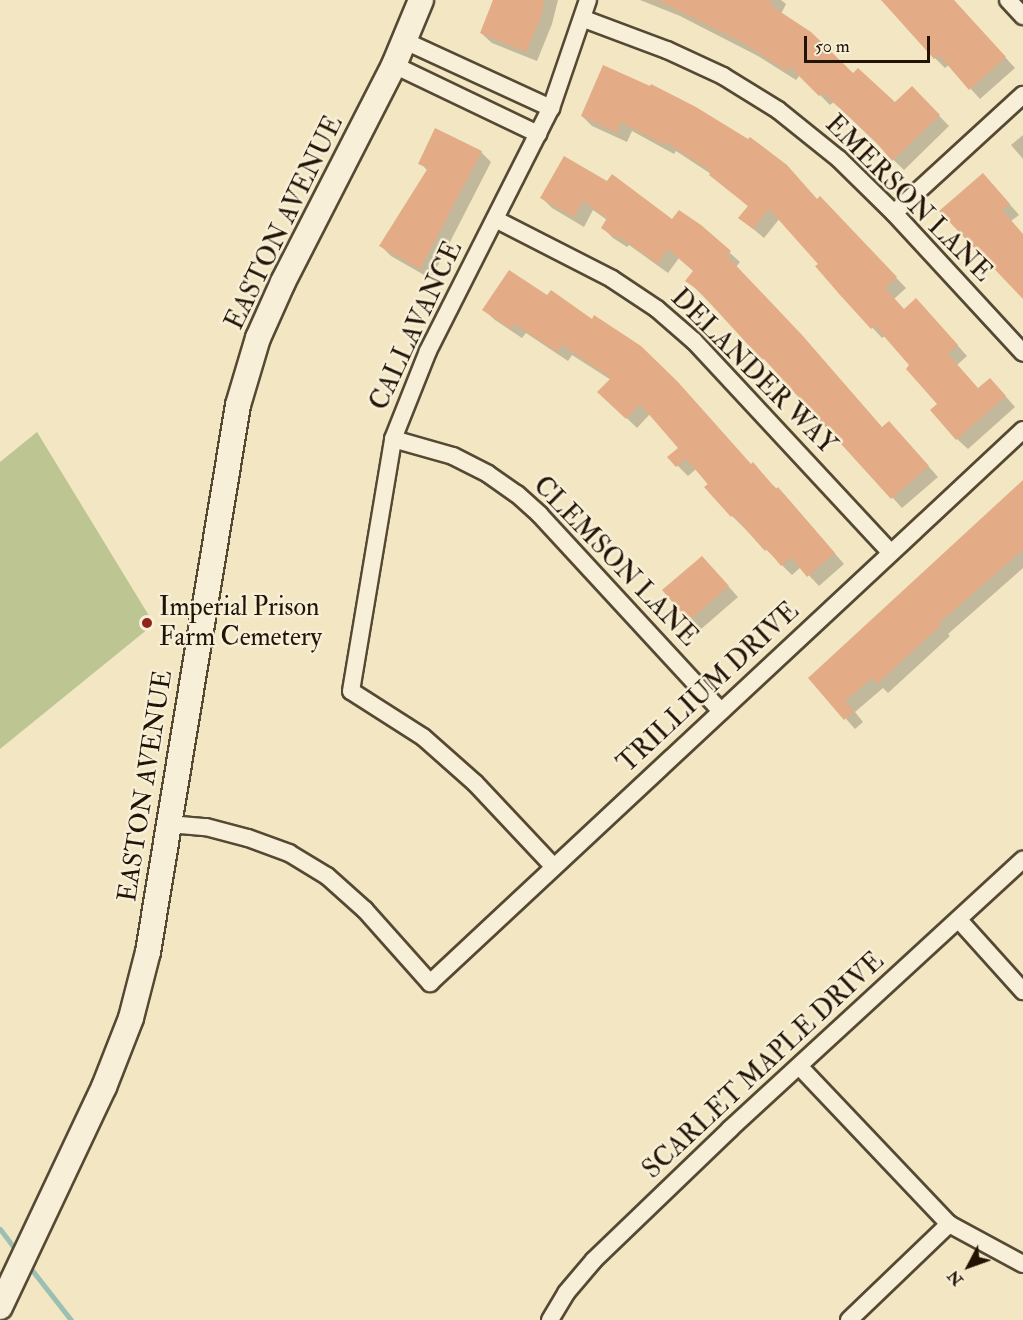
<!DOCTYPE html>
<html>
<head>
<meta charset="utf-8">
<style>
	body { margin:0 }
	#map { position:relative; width:1023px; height:1320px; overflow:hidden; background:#f3e7c3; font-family:"IM FELL Double Pica",serif }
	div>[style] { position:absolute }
	.green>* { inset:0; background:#bdc592 }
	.shadow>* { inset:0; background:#0003 }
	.stream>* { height:5px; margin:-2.5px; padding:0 2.5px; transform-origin:2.5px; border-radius:2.5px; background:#9bc0b2 }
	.building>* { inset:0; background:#e4ab87 }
	.roads { filter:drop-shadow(2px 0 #564934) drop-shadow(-2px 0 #564934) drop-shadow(0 2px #564934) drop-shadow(0 -2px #564934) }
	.street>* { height:16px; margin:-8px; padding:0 8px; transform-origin:8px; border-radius:8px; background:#f7efd8 }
	.secondary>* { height:24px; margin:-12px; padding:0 12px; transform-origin:12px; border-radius:12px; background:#f7efd8 }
	.dots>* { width:16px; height:16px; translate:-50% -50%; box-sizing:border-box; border:3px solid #f7efd8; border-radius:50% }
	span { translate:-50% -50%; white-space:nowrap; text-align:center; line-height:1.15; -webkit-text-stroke:5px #f7efd8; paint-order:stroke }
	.street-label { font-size:26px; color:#221405 }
	.poi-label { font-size:26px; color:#221405 }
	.left { translate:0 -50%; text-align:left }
	.north { position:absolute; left:939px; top:1236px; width:60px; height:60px; -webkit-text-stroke:4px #f7efd8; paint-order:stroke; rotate:229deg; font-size:16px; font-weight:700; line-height:24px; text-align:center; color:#221405 }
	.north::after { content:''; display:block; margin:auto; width:21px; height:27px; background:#221405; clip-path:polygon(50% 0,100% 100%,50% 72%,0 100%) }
	.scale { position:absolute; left:804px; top:36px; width:126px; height:27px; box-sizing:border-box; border:3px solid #221405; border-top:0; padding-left:8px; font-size:18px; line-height:21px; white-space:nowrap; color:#221405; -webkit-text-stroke:4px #f7efd8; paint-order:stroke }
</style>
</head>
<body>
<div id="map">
	<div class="green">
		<div style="clip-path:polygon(37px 432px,154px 624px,0 749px,0 462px)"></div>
	</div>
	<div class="shadow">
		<div style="clip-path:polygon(495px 0,558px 0,552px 24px,537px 61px,492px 43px,481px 33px)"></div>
		<div style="clip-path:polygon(640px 0,781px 0,786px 4px,781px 14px,853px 75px,895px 104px,912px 88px,949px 126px,904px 170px,834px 102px,830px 105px,800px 75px,796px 80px,758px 56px,680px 16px)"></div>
		<div style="clip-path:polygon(883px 0,953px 0,1015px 68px,980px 99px,949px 65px,945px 68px,935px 58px)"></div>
		<div style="clip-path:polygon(604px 67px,830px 209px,906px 288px,894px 299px,904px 310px,926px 310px,967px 356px,957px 365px,979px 390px,1000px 390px,1015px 407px,968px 449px,957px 439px,939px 404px,911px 366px,885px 336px,882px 338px,841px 294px,820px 264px,780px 218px,764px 238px,740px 218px,749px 207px,711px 174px,676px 151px,674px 154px,632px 131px,627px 142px,592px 126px,582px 116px)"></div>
		<div style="clip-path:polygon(1023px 135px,1023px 159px,1011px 145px)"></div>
		<div style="clip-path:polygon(481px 152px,491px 162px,431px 279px,391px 256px,381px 246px,428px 171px,420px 163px)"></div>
		<div style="clip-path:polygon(564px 158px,673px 221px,700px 226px,740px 262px,736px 267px,883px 429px,899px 433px,938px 477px,902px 508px,775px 368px,687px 280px,695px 272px,679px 258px,668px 273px,629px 245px,627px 247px,613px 238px,602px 227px,607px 220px,593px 210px,584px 227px,552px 208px,542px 198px)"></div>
		<div style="clip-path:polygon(993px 185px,1019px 215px,1011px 221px,1023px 235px,1023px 297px,941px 211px)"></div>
		<div style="clip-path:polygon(509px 272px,751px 465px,788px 499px,844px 564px,819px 586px,801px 567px,792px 575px,732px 516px,696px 469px,688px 476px,678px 466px,670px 457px,680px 448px,650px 414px,637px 428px,600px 392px,611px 380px,572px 355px,568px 361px,526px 333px,522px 338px,495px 320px,484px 310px)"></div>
		<div style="clip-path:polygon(1023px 481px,1023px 568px,948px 634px,950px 636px,888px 693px,883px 688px,855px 712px,863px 722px,855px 729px,810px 678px)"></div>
		<div style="clip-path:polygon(712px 568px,738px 597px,700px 630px,690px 620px)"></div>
	</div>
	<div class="stream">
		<div style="left:0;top:1229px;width:30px;rotate:53deg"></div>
		<div style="left:28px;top:1265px;width:70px;rotate:52deg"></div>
	</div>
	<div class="building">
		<div style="clip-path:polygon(493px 0,544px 0,542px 14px,526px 52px,480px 33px)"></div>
		<div style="clip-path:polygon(657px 0,772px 0,770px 5px,811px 32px,853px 73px,858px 68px,895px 102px,912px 86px,940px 115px,892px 161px,875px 141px,823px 93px,819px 96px,789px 66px,786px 71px,747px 45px)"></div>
		<div style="clip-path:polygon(881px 0,954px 0,1006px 57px,969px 90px,939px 55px,934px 59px)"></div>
		<div style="clip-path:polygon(603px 65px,650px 86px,651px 84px,696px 107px,748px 139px,750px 137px,787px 165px,817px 199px,820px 196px,897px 277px,885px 288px,904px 309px,916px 298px,958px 345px,948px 354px,978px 388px,990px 378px,1006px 396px,956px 440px,930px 410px,937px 404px,906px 369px,909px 365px,875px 326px,871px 329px,840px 295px,815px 266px,818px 264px,769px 209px,753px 229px,738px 218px,748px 206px,709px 175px,711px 171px,665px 142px,664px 145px,621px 122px,617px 133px,581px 116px)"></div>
		<div style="clip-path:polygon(435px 128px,482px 151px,420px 269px,379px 246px,428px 168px,418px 164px)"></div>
		<div style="clip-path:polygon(564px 156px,607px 181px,612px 174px,672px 219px,679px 210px,701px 225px,731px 251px,727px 256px,802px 335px,882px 427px,889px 421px,929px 466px,891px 499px,764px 359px,762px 360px,698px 290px,685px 281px,693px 271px,668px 249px,658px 264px,618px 236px,616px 238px,601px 228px,607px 218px,583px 201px,574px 217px,540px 198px)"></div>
		<div style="clip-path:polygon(983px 173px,1010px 204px,1002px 210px,1023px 234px,1023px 299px,939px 211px)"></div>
		<div style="clip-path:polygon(509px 270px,547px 295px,551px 290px,592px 319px,594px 315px,641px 346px,678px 382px,751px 464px,753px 462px,776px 489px,778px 487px,835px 553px,807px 577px,791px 557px,781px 566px,767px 549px,765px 551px,733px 515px,731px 517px,704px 487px,708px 484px,686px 459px,676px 467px,667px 457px,678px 448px,640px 404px,626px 419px,597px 392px,611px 378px,562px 345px,557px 352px,515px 324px,511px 329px,482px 310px)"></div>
		<div style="clip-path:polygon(1023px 480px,1023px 550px,939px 623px,941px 625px,877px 684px,872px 678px,845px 701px,854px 711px,844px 720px,808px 678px)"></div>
		<div style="clip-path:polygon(702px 556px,729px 586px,689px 621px,662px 590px)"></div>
	</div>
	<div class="roads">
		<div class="street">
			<div style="left:1008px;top:0;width:22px;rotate:47deg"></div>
			<div style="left:584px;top:19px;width:89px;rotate:20.5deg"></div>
			<div style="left:667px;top:50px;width:62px;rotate:24.9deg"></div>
			<div style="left:723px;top:76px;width:65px;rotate:31.7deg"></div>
			<div style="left:778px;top:110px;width:78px;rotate:38.8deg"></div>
			<div style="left:839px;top:159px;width:77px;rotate:44.5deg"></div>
			<div style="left:894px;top:213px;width:190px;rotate:47.3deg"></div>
			<div style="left:405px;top:41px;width:161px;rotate:24.7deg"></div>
			<div style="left:394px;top:65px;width:160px;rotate:25.6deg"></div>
			<div style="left:894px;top:213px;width:175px;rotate:-42.5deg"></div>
			<div style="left:495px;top:219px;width:131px;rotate:27.1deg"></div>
			<div style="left:612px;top:279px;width:54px;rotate:33.7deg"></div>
			<div style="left:657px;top:309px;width:49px;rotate:40.9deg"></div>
			<div style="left:694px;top:341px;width:289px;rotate:47.1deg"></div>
			<div style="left:393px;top:439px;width:62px;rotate:15.8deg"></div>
			<div style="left:453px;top:456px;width:39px;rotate:27deg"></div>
			<div style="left:488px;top:474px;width:35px;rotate:35deg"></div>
			<div style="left:517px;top:494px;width:31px;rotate:42deg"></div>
			<div style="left:540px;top:515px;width:267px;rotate:47.3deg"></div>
			<div style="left:169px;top:824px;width:37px;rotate:5deg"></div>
			<div style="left:206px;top:827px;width:43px;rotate:14.7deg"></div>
			<div style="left:248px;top:838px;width:44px;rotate:20.1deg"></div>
			<div style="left:289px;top:853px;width:44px;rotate:31.2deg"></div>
			<div style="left:327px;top:876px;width:51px;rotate:41.8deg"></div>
			<div style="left:365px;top:910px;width:98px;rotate:48.3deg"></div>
			<div style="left:430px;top:983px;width:811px;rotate:-43deg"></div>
			<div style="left:554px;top:867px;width:115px;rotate:-133.2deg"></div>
			<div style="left:475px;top:783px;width:69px;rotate:-138.5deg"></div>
			<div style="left:423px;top:737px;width:85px;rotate:-147.4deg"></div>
			<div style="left:351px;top:691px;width:255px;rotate:-80.5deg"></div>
			<div style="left:393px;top:439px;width:95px;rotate:-68.3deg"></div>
			<div style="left:428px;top:351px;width:272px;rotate:-63.2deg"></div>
			<div style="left:551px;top:108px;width:114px;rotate:-71.1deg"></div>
			<div style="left:959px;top:920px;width:96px;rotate:48deg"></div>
			<div style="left:800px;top:1067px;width:216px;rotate:46.5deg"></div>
			<div style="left:949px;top:1224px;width:84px;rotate:28.4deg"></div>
			<div style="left:550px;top:1320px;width:31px;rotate:-59deg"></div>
			<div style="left:566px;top:1293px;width:43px;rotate:-49.7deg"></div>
			<div style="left:594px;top:1260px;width:189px;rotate:-43.9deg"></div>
			<div style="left:730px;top:1129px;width:398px;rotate:-42.6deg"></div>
			<div style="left:849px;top:1320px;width:139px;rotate:-43.8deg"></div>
		</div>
		<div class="secondary">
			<div style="left:0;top:1307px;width:243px;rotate:-64.7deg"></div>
			<div style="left:104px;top:1087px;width:74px;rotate:-68.6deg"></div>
			<div style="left:131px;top:1018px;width:68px;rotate:-75.6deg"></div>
			<div style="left:148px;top:952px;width:554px;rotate:-80.66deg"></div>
			<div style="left:238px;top:405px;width:70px;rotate:-73.4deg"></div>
			<div style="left:258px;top:338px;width:61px;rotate:-65.9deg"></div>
			<div style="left:283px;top:282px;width:244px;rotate:-62.9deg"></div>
			<div style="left:394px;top:65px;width:70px;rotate:-67.4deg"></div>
		</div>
	</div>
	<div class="dots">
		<div style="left:147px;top:623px;background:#8f2418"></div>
	</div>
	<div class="street-label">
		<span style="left:908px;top:199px;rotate:45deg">EMERSON LANE</span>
		<span style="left:285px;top:223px;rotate:-64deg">EASTON AVENUE</span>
		<span style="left:417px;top:326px;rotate:-65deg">CALLAVANCE</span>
		<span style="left:753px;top:372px;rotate:45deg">DELANDER WAY</span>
		<span style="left:615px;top:562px;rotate:46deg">CLEMSON LANE</span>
		<span style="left:709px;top:688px;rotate:-43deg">TRILLIUM DRIVE</span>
		<span style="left:146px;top:786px;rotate:-81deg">EASTON AVENUE</span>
		<span style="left:764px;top:1066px;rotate:-43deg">SCARLET MAPLE DRIVE</span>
	</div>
	<div class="poi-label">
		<span class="left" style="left:159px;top:623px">Imperial Prison<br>Farm Cemetery</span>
	</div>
	<div class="north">N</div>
	<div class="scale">50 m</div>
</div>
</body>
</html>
